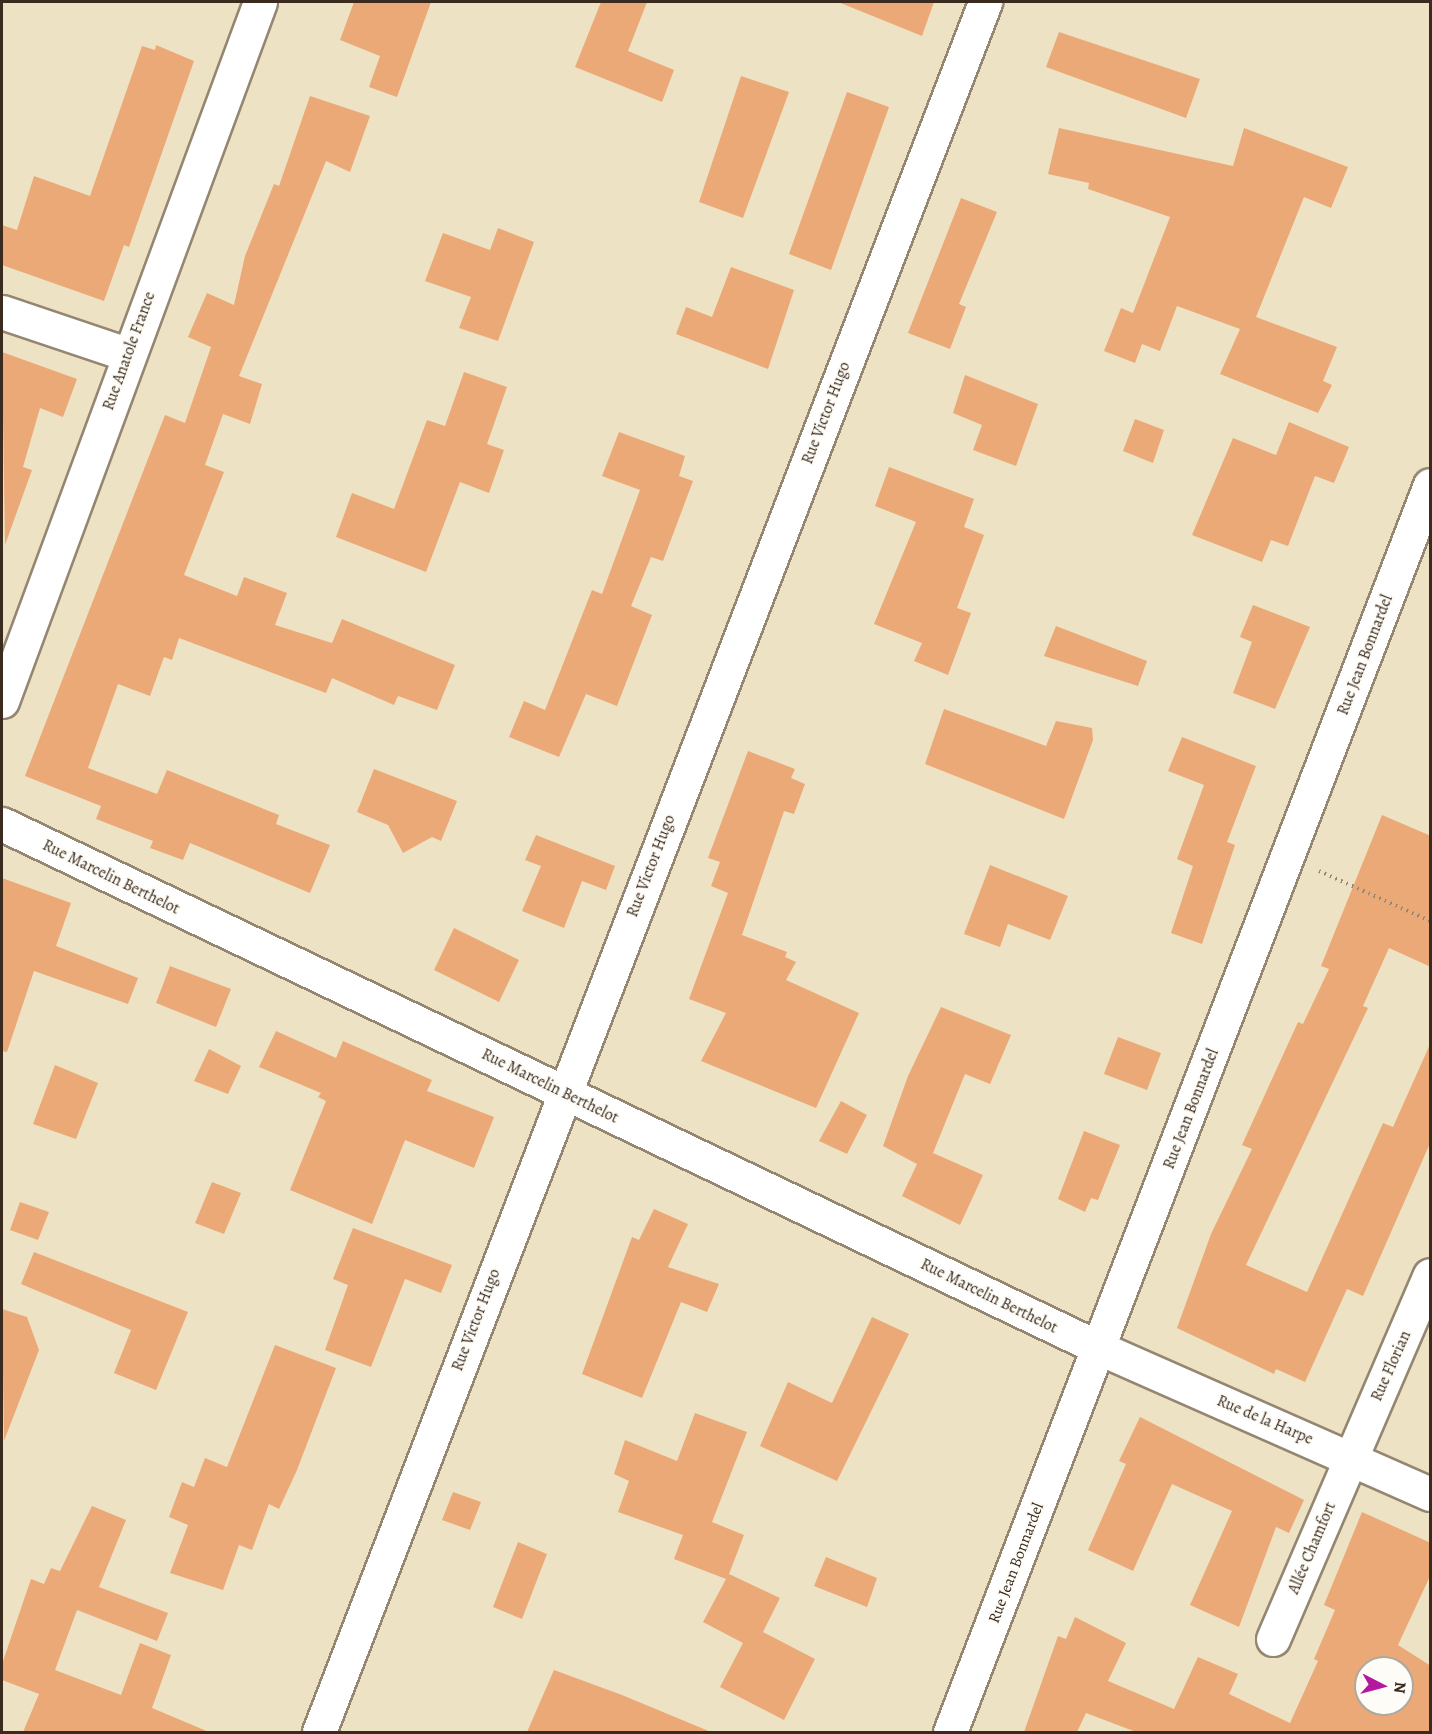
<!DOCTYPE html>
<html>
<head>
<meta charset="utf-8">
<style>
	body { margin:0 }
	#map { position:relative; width:1432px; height:1734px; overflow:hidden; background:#ede3c4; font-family:Alegreya,serif }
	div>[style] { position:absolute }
	.building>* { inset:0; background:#eba977 }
	.path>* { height:4px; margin-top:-2px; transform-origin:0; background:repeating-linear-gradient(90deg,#948671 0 1.5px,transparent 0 6px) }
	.roads { filter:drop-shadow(2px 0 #948671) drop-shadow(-2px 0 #948671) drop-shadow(0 2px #948671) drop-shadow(0 -2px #948671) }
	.minor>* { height:33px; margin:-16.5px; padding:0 16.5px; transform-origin:16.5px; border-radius:16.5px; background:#fff }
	span { translate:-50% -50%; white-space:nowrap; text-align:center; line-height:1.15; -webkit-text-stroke:4.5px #fdfcf7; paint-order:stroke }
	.street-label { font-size:16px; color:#3b2a1e }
	.frame { position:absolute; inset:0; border:3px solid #3b2a1e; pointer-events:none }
	.north { position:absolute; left:1354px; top:1656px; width:60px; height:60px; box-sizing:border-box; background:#fdfcf7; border:2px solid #afa8a0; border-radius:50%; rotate:96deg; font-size:16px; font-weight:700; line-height:24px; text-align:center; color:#3b2a1e }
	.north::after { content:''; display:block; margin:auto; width:21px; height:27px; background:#b5179e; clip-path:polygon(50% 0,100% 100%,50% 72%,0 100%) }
</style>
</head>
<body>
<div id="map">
	<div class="building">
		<div style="clip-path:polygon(354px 2px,431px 2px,397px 97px,369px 87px,380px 56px,340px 40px)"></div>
		<div style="clip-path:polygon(601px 2px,647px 2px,628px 51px,674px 70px,662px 102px,575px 67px)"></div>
		<div style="clip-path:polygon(838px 2px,934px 2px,922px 36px)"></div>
		<div style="clip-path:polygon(1059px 32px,1200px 79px,1186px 118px,1046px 67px)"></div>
		<div style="clip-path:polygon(156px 45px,194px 61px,129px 247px,124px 245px,104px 301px,2px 265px,2px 225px,17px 230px,34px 176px,90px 196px,142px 46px,155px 50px)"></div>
		<div style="clip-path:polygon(741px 76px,789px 92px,743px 218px,699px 202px)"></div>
		<div style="clip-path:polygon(847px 92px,889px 107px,831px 270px,789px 254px)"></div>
		<div style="clip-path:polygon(310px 96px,370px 116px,350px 172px,326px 161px,239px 376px,262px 384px,250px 424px,223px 414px,205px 465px,224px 472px,184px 575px,237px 596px,244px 577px,287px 593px,275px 625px,332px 643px,342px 619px,455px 665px,437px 710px,398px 696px,394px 705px,332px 678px,326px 693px,179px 638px,172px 660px,164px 657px,150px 696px,118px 684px,88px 768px,157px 794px,167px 770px,279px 815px,276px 824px,330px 845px,310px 893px,190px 843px,183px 860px,150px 848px,153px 841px,96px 819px,101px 806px,25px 776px,165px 415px,185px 423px,211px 347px,188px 337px,207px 293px,234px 305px,245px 256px,274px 184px,279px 186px)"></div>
		<div style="clip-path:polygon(1059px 128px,1233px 166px,1244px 128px,1348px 167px,1331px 208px,1304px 197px,1256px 317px,1337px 347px,1323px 381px,1332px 385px,1318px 413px,1220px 374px,1240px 329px,1177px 306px,1160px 351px,1142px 344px,1135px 363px,1104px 351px,1121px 308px,1133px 313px,1170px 217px,1088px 189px,1089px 183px,1048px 174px)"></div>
		<div style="clip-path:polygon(961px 198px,997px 212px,959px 304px,966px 307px,950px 349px,908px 333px)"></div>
		<div style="clip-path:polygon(498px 228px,534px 242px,498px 341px,459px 328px,471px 297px,425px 281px,443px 233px,490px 250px)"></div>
		<div style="clip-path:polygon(731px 267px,794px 290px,768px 369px,676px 334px,686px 307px,712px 317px)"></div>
		<div style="clip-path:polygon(2px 352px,77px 379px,63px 417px,40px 408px,23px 467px,32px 470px,5px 545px)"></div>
		<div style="clip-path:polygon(464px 372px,507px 387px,487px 444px,504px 450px,489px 493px,460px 482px,426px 572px,336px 537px,352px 493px,394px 509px,427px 420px,445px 426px)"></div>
		<div style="clip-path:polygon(965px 375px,1038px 404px,1016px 466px,973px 450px,982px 425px,953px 413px)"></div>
		<div style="clip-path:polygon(1135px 419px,1164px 430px,1153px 463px,1123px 451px)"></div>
		<div style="clip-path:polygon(1289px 422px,1349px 447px,1334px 483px,1315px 476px,1288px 546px,1271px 540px,1262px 562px,1192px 535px,1233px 438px,1276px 455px)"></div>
		<div style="clip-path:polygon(619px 432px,685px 456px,679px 476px,693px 481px,663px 561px,651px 557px,631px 606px,652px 615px,617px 706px,586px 694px,559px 757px,509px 737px,524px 701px,545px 710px,592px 590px,602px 594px,640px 490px,602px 476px)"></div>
		<div style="clip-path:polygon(889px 467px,974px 499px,964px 527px,984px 535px,957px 608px,971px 613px,948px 675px,914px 661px,922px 643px,874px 624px,916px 522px,875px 506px)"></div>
		<div style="clip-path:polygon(1253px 605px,1310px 627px,1275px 709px,1233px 693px,1252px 642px,1240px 637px)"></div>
		<div style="clip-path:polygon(1056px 626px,1147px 661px,1138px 686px,1044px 656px)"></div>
		<div style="clip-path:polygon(944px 709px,1046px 746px,1056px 721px,1092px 728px,1093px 740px,1064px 819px,925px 764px)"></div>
		<div style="clip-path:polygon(1182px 737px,1256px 766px,1227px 842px,1235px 845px,1202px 944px,1171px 933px,1193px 866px,1177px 859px,1204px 785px,1168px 771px)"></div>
		<div style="clip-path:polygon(748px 751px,795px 769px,791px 778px,805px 784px,794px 814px,784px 811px,742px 935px,787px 952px,785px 957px,796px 962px,786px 980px,859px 1013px,816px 1108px,701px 1061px,726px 1013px,689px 999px,728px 893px,711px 886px,720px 862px,708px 858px)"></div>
		<div style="clip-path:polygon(374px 769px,457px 801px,441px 841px,432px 837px,403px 853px,388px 825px,357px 812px)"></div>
		<div style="clip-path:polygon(1382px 815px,1431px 836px,1431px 967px,1389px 948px,1363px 1006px,1368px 1008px,1246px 1265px,1307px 1292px,1383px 1123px,1393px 1127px,1431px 1042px,1431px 1141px,1363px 1296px,1347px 1289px,1305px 1382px,1276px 1369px,1274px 1374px,1177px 1328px,1211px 1234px,1252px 1149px,1242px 1145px,1298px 1022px,1303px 1024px,1329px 969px,1321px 966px)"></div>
		<div style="clip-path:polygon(536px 835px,615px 866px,606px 890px,582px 881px,564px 928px,522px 911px,541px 866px,525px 860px)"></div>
		<div style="clip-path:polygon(990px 865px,1068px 896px,1050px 940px,1008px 924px,1000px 947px,964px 934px)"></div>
		<div style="clip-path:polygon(2px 878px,71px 903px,56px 946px,138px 978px,128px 1004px,34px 971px,7px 1052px,2px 1051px)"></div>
		<div style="clip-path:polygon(454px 928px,519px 960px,499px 1002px,434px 970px)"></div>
		<div style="clip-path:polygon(170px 966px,231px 989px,216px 1027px,156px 1003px)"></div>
		<div style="clip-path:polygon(941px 1007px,1011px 1035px,990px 1084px,965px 1074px,933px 1153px,983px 1175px,960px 1225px,902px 1196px,917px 1164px,883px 1146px,908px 1076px)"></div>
		<div style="clip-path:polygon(276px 1031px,336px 1058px,343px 1041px,432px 1080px,427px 1091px,494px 1117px,474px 1168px,405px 1140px,372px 1224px,290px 1190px,326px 1101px,318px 1097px,321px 1093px,259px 1067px)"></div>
		<div style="clip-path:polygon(1118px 1037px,1161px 1053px,1147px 1090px,1104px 1074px)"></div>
		<div style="clip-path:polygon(209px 1049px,241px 1066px,228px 1094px,194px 1081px)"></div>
		<div style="clip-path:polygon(55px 1065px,98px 1083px,76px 1139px,33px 1124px)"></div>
		<div style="clip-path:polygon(841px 1101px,867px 1115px,847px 1154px,819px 1141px)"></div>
		<div style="clip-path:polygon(1084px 1131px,1120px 1145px,1098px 1200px,1091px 1198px,1085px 1212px,1058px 1199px)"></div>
		<div style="clip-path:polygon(212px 1182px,241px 1193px,224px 1234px,195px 1223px)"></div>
		<div style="clip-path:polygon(20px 1202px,49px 1212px,38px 1240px,10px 1230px)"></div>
		<div style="clip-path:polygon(654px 1209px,688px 1224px,668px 1267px,719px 1284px,707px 1312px,681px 1302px,642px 1398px,582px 1374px,632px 1237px,639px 1240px)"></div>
		<div style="clip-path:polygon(353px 1228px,452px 1265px,441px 1293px,405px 1279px,371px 1367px,325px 1350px,348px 1285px,333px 1279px)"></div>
		<div style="clip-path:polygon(34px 1252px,188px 1312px,156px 1390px,114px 1373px,131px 1330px,21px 1284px)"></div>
		<div style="clip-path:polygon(2px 1309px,27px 1317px,39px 1350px,4px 1441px)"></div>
		<div style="clip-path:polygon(872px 1317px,909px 1334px,837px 1481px,760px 1446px,788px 1382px,832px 1403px)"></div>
		<div style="clip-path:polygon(275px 1345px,336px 1368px,297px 1470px,279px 1509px,269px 1504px,252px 1550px,239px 1545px,223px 1590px,170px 1573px,188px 1525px,169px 1517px,182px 1482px,194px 1487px,205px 1458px,227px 1467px)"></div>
		<div style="clip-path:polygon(695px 1413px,747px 1432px,712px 1522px,744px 1535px,729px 1574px,780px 1598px,763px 1632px,815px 1659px,784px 1720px,720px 1687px,743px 1643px,703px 1622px,726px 1579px,674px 1559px,683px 1535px,618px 1512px,629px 1481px,614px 1474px,625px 1440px,677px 1461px)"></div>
		<div style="clip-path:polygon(1140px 1417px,1304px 1500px,1289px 1533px,1276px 1527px,1239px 1627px,1190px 1605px,1232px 1511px,1172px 1484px,1133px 1571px,1088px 1550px,1126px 1464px,1119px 1461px)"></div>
		<div style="clip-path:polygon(453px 1492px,481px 1502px,470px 1530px,442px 1520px)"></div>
		<div style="clip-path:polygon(92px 1506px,126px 1520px,99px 1587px,168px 1613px,157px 1641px,77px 1610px,55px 1670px,121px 1695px,140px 1643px,171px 1655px,152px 1708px,209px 1732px,23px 1732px,39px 1694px,2px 1680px,2px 1664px,31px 1579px,44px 1584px,51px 1568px,60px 1571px)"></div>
		<div style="clip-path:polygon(evenodd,1362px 1512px,1431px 1543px,1431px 1574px,1398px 1645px,1431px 1666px,1431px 1732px,1136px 1732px,1086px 1713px,1077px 1732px,1024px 1732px,1058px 1636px,1066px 1639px,1075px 1617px,1126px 1643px,1108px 1681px,1174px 1709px,1198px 1657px,1238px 1674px,1229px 1694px,1290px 1723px,1318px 1661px,1314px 1659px,1335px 1610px,1324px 1605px,1362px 1512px,1366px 1668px,1402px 1668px,1402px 1704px,1366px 1704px,1366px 1668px)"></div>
		<div style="clip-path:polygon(518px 1542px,547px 1554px,522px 1619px,493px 1607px)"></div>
		<div style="clip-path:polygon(826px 1557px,877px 1578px,867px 1607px,814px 1586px)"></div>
		<div style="clip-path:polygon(554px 1670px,622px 1695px,711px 1732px,527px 1732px)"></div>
	</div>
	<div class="path">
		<div style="left:1319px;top:871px;width:122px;rotate:24.2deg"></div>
	</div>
	<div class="roads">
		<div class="minor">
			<div style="left:2px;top:312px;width:132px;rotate:18.6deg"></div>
			<div style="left:2px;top:701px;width:745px;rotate:-69.74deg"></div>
			<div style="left:2px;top:824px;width:1216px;rotate:25.53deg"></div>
			<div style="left:1099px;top:1348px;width:362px;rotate:23.8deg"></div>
			<div style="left:1273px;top:1639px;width:396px;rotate:-66.7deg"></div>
			<div style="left:319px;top:1732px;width:1854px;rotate:-68.94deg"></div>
			<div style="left:950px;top:1732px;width:1336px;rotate:-68.95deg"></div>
		</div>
	</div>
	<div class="street-label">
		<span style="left:129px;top:351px;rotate:-70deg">Rue Anatole France</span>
		<span style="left:826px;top:413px;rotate:-69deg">Rue Victor Hugo</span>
		<span style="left:1365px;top:655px;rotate:-69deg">Rue Jean Bonnardel</span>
		<span style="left:651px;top:866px;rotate:-69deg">Rue Victor Hugo</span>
		<span style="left:111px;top:877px;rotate:26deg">Rue Marcelin Berthelot</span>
		<span style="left:550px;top:1086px;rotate:26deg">Rue Marcelin Berthelot</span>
		<span style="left:1191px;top:1109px;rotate:-69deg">Rue Jean Bonnardel</span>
		<span style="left:989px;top:1296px;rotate:26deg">Rue Marcelin Berthelot</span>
		<span style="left:476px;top:1320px;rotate:-69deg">Rue Victor Hugo</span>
		<span style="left:1391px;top:1366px;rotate:-66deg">Rue Florian</span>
		<span style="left:1265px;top:1420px;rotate:23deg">Rue de la Harpe</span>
		<span style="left:1312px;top:1548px;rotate:-67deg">Allée Chamfort</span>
		<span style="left:1016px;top:1563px;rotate:-69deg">Rue Jean Bonnardel</span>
	</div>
	<div class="frame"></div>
	<div class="north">N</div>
</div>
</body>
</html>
